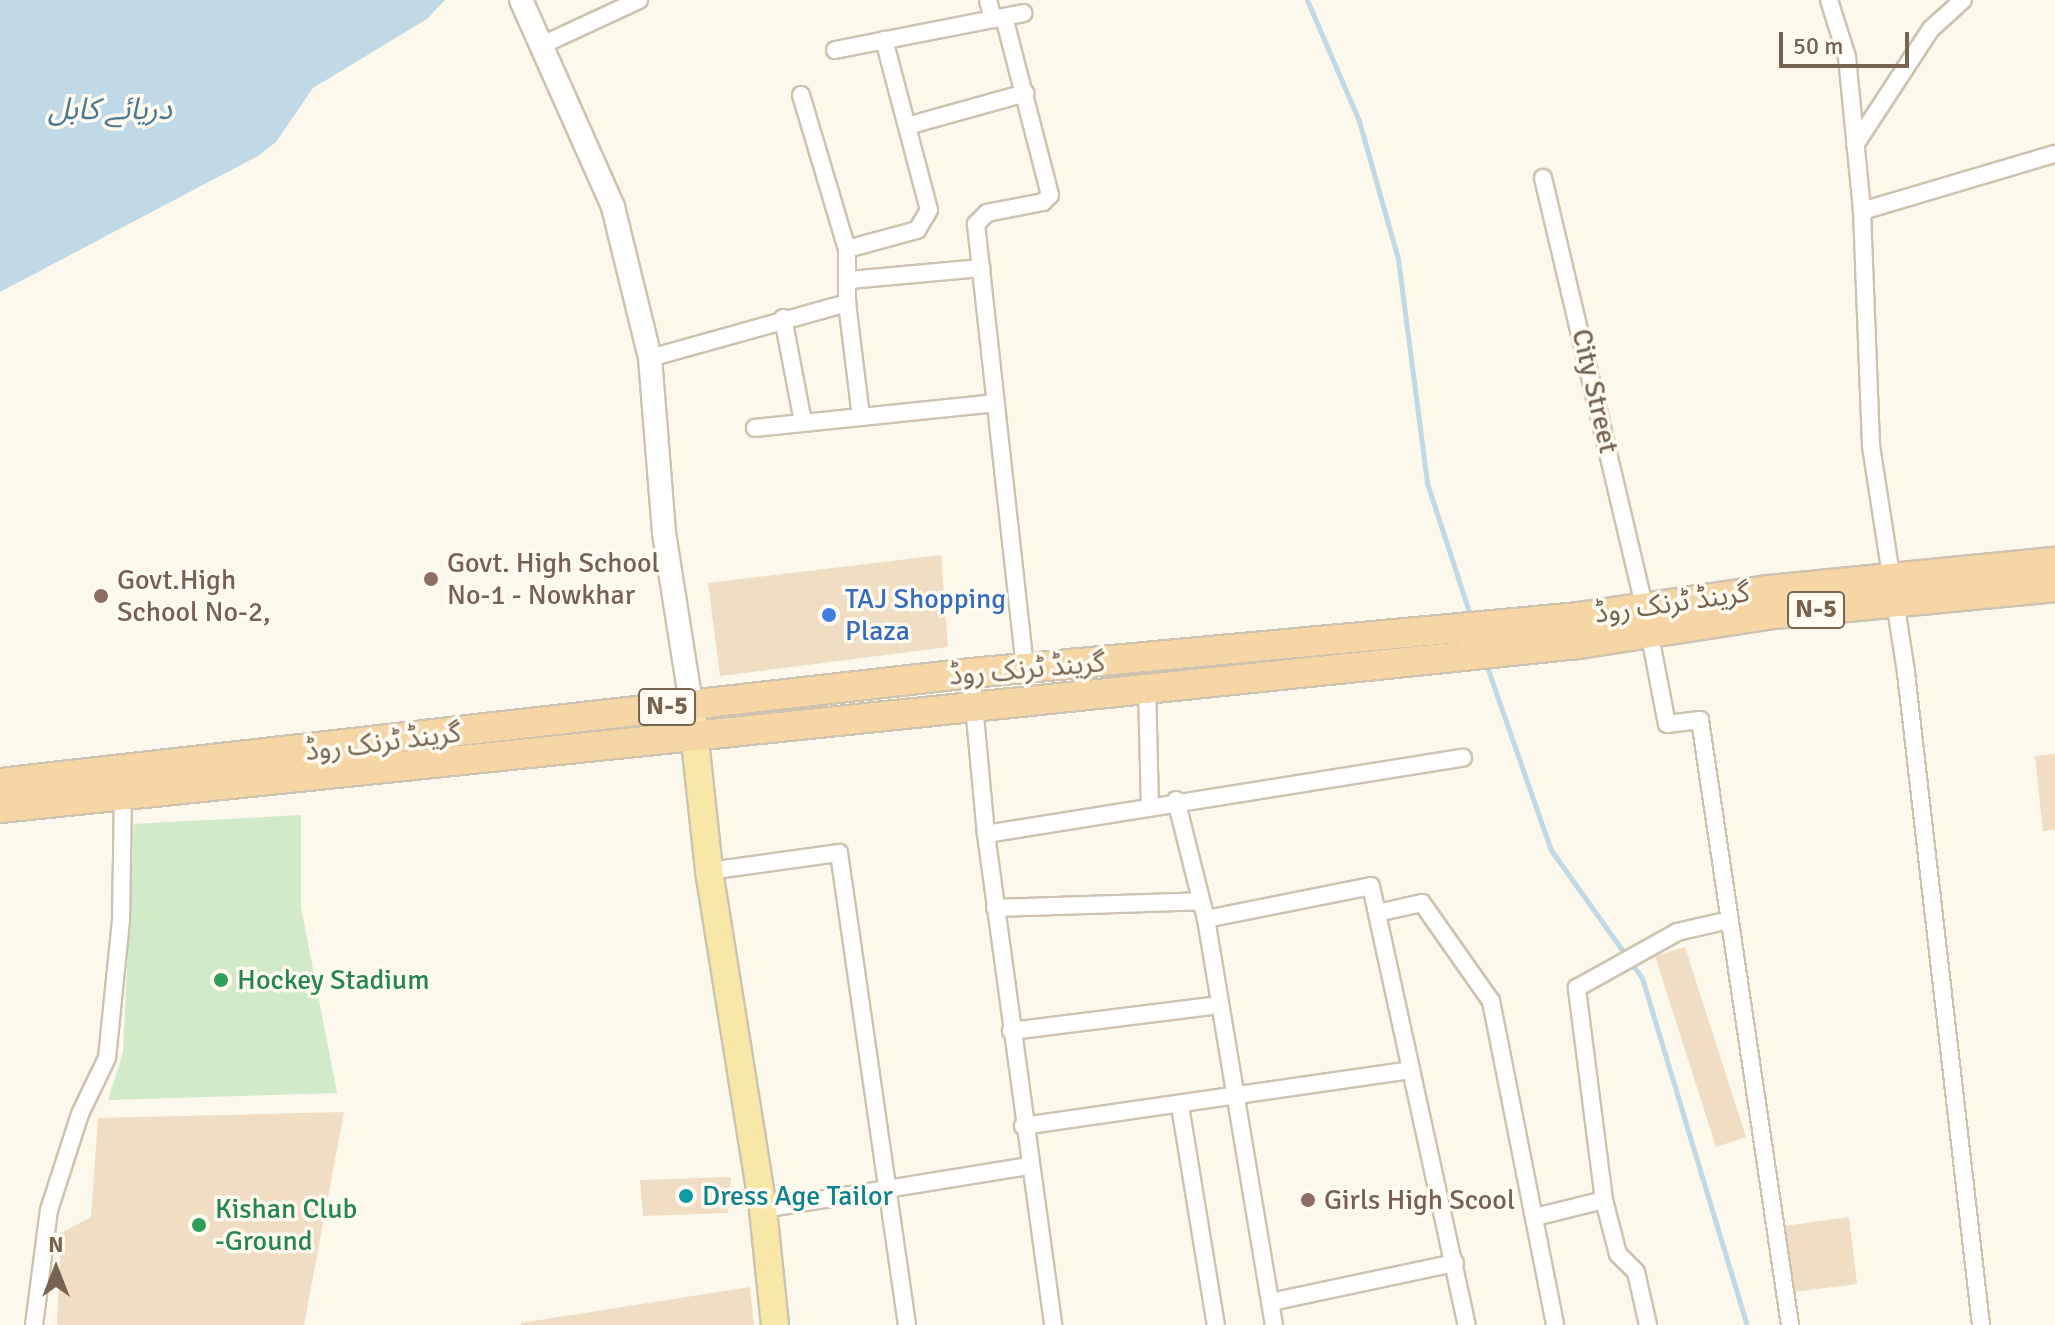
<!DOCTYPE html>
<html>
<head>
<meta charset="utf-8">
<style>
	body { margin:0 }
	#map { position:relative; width:2055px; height:1325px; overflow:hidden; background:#fcf8eb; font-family:Signika,"Noto Sans Arabic",sans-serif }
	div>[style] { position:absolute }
	.green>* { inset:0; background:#d1eac8 }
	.water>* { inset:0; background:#bfdae6 }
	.stream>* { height:5px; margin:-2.5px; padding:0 2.5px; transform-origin:2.5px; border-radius:2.5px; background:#bfdae6 }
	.building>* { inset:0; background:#f1ddc3 }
	.roads { filter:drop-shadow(2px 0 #cec2b0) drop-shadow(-2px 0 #cec2b0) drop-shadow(0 2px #cec2b0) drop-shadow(0 -2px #cec2b0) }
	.minor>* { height:16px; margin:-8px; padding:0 8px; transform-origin:8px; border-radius:8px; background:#fff }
	.tertiary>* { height:22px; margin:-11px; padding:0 11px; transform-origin:11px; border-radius:11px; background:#fff }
	.primary>* { height:26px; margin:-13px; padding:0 13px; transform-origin:13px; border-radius:13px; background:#f8e7a6 }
	.trunk>* { height:28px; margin:-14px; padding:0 14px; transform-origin:14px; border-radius:14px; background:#f6d6a5 }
	.dots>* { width:22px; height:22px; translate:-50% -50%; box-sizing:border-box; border:4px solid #fffbf1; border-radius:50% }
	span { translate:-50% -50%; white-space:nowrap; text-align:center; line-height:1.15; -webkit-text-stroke:7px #fffbf1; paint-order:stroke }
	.shield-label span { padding:2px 6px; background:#fffbf1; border:2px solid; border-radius:6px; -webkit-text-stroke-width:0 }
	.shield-label { font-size:26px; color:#77634e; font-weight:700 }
	.street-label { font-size:28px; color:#77634e }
	.education-label { font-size:28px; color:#785e54 }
	.left { translate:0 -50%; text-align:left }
	.shop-label { font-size:28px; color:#366cbe }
	.leisure-label { font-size:28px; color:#27864d }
	.culture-label { font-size:28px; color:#0d838f }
	.water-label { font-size:30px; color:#4b7991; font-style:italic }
	.north { position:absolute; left:16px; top:1229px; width:80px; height:80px; -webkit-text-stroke:6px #fffbf1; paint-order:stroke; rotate:0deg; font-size:22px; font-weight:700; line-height:32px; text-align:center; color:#77634e }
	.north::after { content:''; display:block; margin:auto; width:28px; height:36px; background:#77634e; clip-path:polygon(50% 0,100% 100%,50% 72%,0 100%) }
	.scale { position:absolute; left:1779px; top:32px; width:130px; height:36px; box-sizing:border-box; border:4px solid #77634e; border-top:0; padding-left:10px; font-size:24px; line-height:28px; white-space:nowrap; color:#77634e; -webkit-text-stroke:6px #fffbf1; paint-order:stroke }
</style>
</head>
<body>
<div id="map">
	<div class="green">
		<div style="clip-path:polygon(301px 815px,301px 907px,337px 1093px,108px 1100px,123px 1052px,134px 824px)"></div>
	</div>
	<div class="water">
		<div style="clip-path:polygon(0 0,445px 0,427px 19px,313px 88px,276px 142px,258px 156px,0 292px)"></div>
	</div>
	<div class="stream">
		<div style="left:1307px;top:0;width:132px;rotate:66.7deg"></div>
		<div style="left:1359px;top:121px;width:143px;rotate:74.2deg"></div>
		<div style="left:1398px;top:259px;width:226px;rotate:82.6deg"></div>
		<div style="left:1427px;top:483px;width:142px;rotate:71.9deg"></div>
		<div style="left:1485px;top:661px;width:200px;rotate:70.8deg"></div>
		<div style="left:1551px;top:850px;width:157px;rotate:54.6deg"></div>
		<div style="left:1642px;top:978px;width:363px;rotate:73.2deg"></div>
	</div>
	<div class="building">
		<div style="clip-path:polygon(941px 555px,948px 647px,720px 676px,708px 583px)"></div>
		<div style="clip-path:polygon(2055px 754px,2055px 830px,2043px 831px,2035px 756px)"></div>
		<div style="clip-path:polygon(1685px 947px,1746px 1137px,1716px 1147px,1655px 956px)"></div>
		<div style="clip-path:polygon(344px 1112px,304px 1325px,57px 1325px,61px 1233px,91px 1217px,98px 1118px)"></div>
		<div style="clip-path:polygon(731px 1177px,728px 1213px,643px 1216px,640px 1180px)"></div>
		<div style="clip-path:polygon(1849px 1217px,1857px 1284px,1793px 1292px,1784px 1226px)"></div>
		<div style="clip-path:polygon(750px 1287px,754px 1325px,521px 1325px,521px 1323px)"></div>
	</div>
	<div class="roads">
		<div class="minor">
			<div style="left:988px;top:0;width:20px;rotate:75deg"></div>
			<div style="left:1829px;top:0;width:60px;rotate:72.5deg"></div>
			<div style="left:1847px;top:57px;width:155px;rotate:84.4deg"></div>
			<div style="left:1862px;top:211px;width:235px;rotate:87.8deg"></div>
			<div style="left:1871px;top:446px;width:230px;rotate:81.2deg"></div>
			<div style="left:1906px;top:673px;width:656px;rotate:83.44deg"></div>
			<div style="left:1004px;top:17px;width:184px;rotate:75.5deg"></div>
			<div style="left:1050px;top:195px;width:10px;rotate:135deg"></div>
			<div style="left:1043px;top:202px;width:57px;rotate:168.9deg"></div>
			<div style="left:987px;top:213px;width:16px;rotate:135deg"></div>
			<div style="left:976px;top:224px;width:448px;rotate:83.7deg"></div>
			<div style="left:542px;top:45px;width:107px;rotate:-24.9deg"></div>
			<div style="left:835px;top:50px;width:192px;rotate:-11.1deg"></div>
			<div style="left:801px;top:95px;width:161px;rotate:73.4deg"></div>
			<div style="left:847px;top:249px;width:54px;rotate:90deg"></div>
			<div style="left:847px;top:303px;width:115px;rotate:83deg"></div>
			<div style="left:907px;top:126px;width:123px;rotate:-15.6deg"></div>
			<div style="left:1855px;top:145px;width:139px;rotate:-56.8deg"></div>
			<div style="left:1931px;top:29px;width:43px;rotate:-42.2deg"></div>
			<div style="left:1543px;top:178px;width:439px;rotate:76.7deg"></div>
			<div style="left:1644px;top:605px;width:121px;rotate:79.1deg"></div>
			<div style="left:1667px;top:724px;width:33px;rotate:-7deg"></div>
			<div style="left:1700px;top:720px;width:612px;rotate:81.54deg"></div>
			<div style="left:1862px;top:211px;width:201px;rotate:-16.5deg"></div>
			<div style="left:847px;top:249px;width:73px;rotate:-15.2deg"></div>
			<div style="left:917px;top:230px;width:23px;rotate:-59deg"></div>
			<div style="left:929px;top:210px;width:176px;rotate:-104.8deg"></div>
			<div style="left:849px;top:280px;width:133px;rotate:-5.2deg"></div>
			<div style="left:783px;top:318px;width:106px;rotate:79.1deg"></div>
			<div style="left:650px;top:358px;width:205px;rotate:-15.6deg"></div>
			<div style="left:755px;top:428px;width:242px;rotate:-5.9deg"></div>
			<div style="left:971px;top:673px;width:162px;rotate:84.7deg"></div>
			<div style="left:986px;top:834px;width:496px;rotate:82.2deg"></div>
			<div style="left:1147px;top:686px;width:119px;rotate:88.6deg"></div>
			<div style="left:1176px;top:800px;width:123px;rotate:75.9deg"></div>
			<div style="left:1206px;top:919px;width:412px;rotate:80.5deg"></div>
			<div style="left:986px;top:834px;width:483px;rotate:-9.1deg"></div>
			<div style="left:709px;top:871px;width:131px;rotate:-7.9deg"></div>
			<div style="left:839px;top:853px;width:477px;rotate:81.8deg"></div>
			<div style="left:995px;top:908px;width:206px;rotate:-1.9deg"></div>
			<div style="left:1377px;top:913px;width:46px;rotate:-12.5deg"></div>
			<div style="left:1422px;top:903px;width:120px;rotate:54.9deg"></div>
			<div style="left:1491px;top:1001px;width:330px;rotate:78.8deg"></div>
			<div style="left:1206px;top:919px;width:168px;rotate:-11.3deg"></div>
			<div style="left:1371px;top:886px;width:449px;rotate:77.7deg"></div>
			<div style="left:1011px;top:1031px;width:210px;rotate:-7.1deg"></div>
			<div style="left:1180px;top:1106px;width:222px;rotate:80.7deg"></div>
			<div style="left:1023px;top:1126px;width:392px;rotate:-8.2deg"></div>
			<div style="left:1604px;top:1200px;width:56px;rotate:75.5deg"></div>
			<div style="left:1618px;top:1254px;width:25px;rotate:45deg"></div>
			<div style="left:1636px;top:1272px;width:54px;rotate:77.2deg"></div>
			<div style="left:763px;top:1209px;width:268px;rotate:-9.2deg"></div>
			<div style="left:1535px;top:1217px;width:71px;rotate:-13.8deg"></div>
			<div style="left:1604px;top:1200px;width:214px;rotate:-97.3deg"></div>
			<div style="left:1577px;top:988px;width:115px;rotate:-29.2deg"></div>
			<div style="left:1677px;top:932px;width:54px;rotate:-12.8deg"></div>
			<div style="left:1271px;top:1302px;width:188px;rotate:-12deg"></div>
			<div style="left:34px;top:1325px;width:116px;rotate:-82.6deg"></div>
			<div style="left:49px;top:1210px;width:101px;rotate:-72.1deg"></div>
			<div style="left:80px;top:1114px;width:62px;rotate:-64.3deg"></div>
			<div style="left:107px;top:1058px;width:139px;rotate:-84.2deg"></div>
			<div style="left:121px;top:920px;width:125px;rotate:-89.1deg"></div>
		</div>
		<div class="tertiary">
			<div style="left:521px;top:0;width:227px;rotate:66deg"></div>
			<div style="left:613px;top:207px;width:155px;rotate:76.2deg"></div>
			<div style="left:650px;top:358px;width:176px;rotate:85.4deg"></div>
			<div style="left:664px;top:533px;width:173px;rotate:81deg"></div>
		</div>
		<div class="primary">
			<div style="left:691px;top:704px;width:168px;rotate:83.8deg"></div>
			<div style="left:709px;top:871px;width:342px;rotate:80.9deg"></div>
			<div style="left:763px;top:1209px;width:117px;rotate:84.1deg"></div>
		</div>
		<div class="trunk">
			<div style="left:0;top:783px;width:977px;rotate:-6.46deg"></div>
			<div style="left:971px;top:673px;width:611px;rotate:-5.26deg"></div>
			<div style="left:1579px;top:617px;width:191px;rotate:-8.1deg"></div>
			<div style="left:1768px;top:590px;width:288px;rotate:-5.6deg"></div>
			<div style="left:0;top:808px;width:1586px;rotate:-5.93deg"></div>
			<div style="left:1578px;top:644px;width:199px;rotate:-8.7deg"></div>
			<div style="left:1775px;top:614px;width:281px;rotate:-5.5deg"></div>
		</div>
	</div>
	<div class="dots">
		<div style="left:431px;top:579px;background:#8d6e63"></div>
		<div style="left:101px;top:596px;background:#8d6e63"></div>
		<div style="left:829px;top:615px;background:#3f7fe0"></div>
		<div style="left:221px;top:980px;background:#2e9e5b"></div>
		<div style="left:686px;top:1196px;background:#0f9aa8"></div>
		<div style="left:1308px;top:1200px;background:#8d6e63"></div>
		<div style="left:199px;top:1225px;background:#2e9e5b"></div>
	</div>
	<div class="shield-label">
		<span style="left:1816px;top:610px">N-5</span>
		<span style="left:667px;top:707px">N-5</span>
	</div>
	<div class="street-label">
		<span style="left:1595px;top:391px;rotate:77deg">City Street</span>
		<span style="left:1672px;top:603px;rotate:-8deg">گرینڈ ٹرنک روڈ</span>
		<span style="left:1027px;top:669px;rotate:-5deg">گرینڈ ٹرنک روڈ</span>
		<span style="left:383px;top:742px;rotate:-7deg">گرینڈ ٹرنک روڈ</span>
	</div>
	<div class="education-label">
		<span class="left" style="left:447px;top:579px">Govt. High School<br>No-1 - Nowkhar</span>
		<span class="left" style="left:117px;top:596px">Govt.High<br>School No-2,</span>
		<span class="left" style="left:1324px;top:1200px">Girls High Scool</span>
	</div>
	<div class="shop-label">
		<span class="left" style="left:845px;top:615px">TAJ Shopping<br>Plaza</span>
	</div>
	<div class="leisure-label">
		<span class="left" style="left:237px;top:980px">Hockey Stadium</span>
		<span class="left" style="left:215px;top:1225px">Kishan Club<br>-Ground</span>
	</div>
	<div class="culture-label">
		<span class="left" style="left:702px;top:1196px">Dress Age Tailor</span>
	</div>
	<div class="water-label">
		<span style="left:110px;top:110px">دریائے کابل</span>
	</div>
	<div class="north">N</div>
	<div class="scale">50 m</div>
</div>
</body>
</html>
